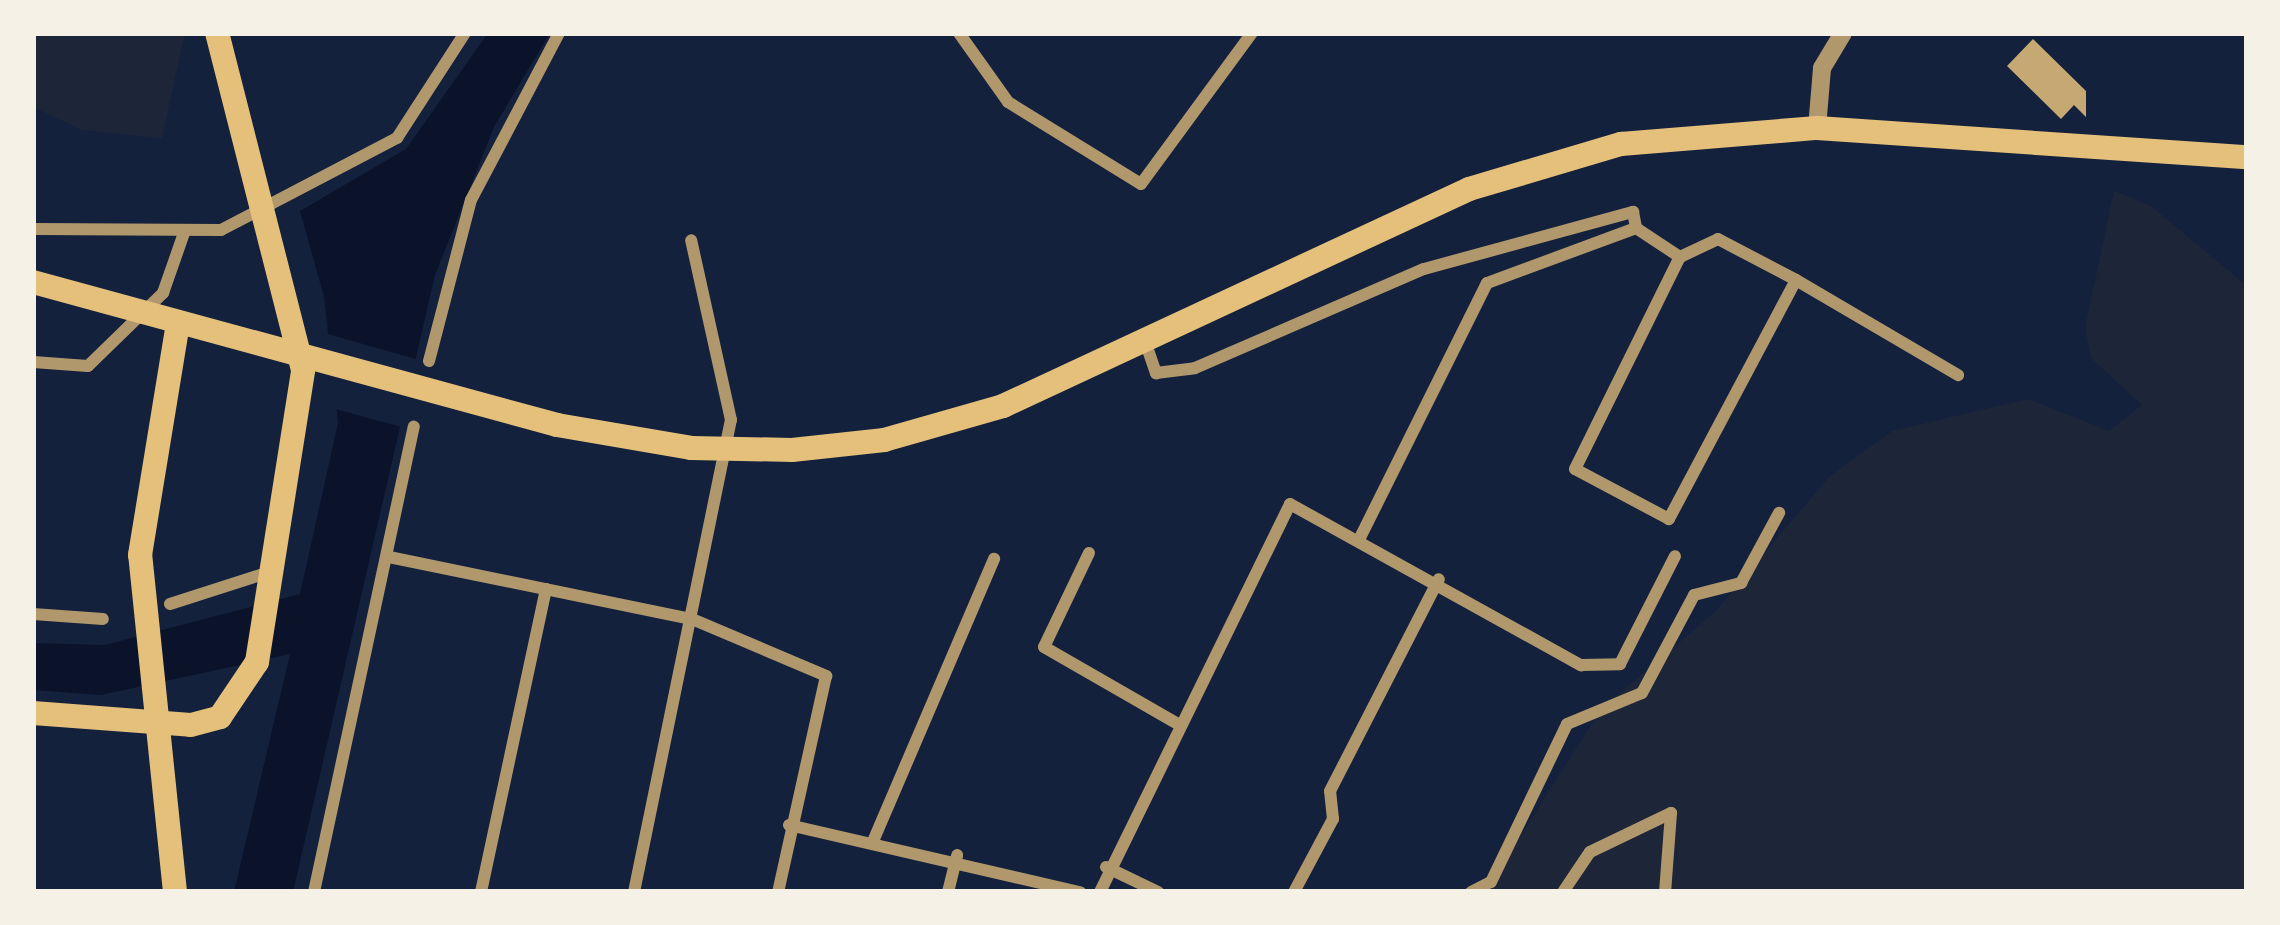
<!DOCTYPE html>
<html>
<head>
<meta charset="utf-8">
<style>
	body { margin:0 }
	#map { position:relative; width:2280px; height:925px; overflow:hidden; background:#14213d; font-family:"PT Sans Narrow",sans-serif }
	div>[style] { position:absolute }
	.green>* { inset:0; background:#1d2539 }
	.water>* { inset:0; background:#0b132b }
	.pier>* { inset:0; background:#14213d }
	.building>* { inset:0; background:#c6a872 }
	.minor>* { height:12px; margin:-6px; padding:0 6px; transform-origin:6px; border-radius:6px; background:#b1986c }
	.tertiary>* { height:18px; margin:-9px; padding:0 9px; transform-origin:9px; border-radius:9px; background:#b1986c }
	.primary>* { height:24px; margin:-12px; padding:0 12px; transform-origin:12px; border-radius:12px; background:#e5c07b }
	span { translate:-50% -50%; white-space:nowrap; text-align:center; line-height:1.15; -webkit-text-stroke:10px #f6f1e7; paint-order:stroke }
	.frame { position:absolute; inset:0; border:36px solid #f6f1e7; pointer-events:none }
</style>
</head>
<body>
<div id="map">
	<div class="green">
		<div style="clip-path:polygon(33px 33px,185px 33px,162px 138px,82px 130px,33px 107px)"></div>
		<div style="clip-path:polygon(2114px 191px,2151px 206px,2247px 286px,2247px 892px,1485px 892px,1601px 709px,1714px 613px,1829px 477px,1892px 431px,2028px 399px,2109px 431px,2142px 405px,2091px 358px,2085px 328px)"></div>
	</div>
	<div class="water">
		<div style="clip-path:polygon(488px 33px,550px 33px,494px 127px,435px 275px,293px 892px,234px 892px,290px 654px,101px 695px,33px 690px,33px 643px,105px 645px,300px 594px,338px 423px,324px 297px,300px 211px,406px 149px)"></div>
	</div>
	<div class="pier">
		<div style="clip-path:polygon(324px 333px,419px 360px,401px 427px,332px 408px)"></div>
	</div>
	<div class="building">
		<div style="clip-path:polygon(2033px 39px,2086px 91px,2086px 117px,2074px 105px,2061px 119px,2007px 66px)"></div>
	</div>
	<div class="minor">
		<div style="left:959px;top:33px;width:85px;rotate:54.6deg"></div>
		<div style="left:1008px;top:102px;width:156px;rotate:31.7deg"></div>
		<div style="left:1141px;top:184px;width:187px;rotate:-53.7deg"></div>
		<div style="left:1636px;top:228px;width:53px;rotate:33.4deg"></div>
		<div style="left:33px;top:229px;width:188px;rotate:0.3deg"></div>
		<div style="left:221px;top:230px;width:199px;rotate:-27.6deg"></div>
		<div style="left:397px;top:138px;width:125px;rotate:-57.1deg"></div>
		<div style="left:1796px;top:280px;width:271px;rotate:118deg"></div>
		<div style="left:1669px;top:519px;width:106px;rotate:-152deg"></div>
		<div style="left:1575px;top:469px;width:237px;rotate:-63.7deg"></div>
		<div style="left:1680px;top:257px;width:42px;rotate:-25.3deg"></div>
		<div style="left:1718px;top:239px;width:88px;rotate:27.7deg"></div>
		<div style="left:1796px;top:280px;width:188px;rotate:30.4deg"></div>
		<div style="left:1147px;top:347px;width:28px;rotate:71deg"></div>
		<div style="left:1156px;top:373px;width:39px;rotate:-7deg"></div>
		<div style="left:1195px;top:368px;width:249px;rotate:-23.4deg"></div>
		<div style="left:1424px;top:269px;width:217px;rotate:-15.3deg"></div>
		<div style="left:1633px;top:212px;width:16px;rotate:79deg"></div>
		<div style="left:1636px;top:228px;width:159px;rotate:159.7deg"></div>
		<div style="left:1487px;top:283px;width:287px;rotate:116.5deg"></div>
		<div style="left:429px;top:361px;width:166px;rotate:-75.4deg"></div>
		<div style="left:471px;top:200px;width:189px;rotate:-62.2deg"></div>
		<div style="left:33px;top:362px;width:55px;rotate:4.2deg"></div>
		<div style="left:88px;top:366px;width:105px;rotate:-44.2deg"></div>
		<div style="left:163px;top:293px;width:64px;rotate:-70.7deg"></div>
		<div style="left:1089px;top:553px;width:104px;rotate:115.6deg"></div>
		<div style="left:1044px;top:647px;width:152px;rotate:29.9deg"></div>
		<div style="left:389px;top:557px;width:309px;rotate:11.6deg"></div>
		<div style="left:692px;top:619px;width:146px;rotate:23deg"></div>
		<div style="left:826px;top:676px;width:221px;rotate:102.5deg"></div>
		<div style="left:170px;top:604px;width:108px;rotate:-17.8deg"></div>
		<div style="left:33px;top:614px;width:70px;rotate:4.1deg"></div>
		<div style="left:789px;top:825px;width:299px;rotate:13deg"></div>
		<div style="left:874px;top:839px;width:305px;rotate:-66.8deg"></div>
		<div style="left:1106px;top:867px;width:58px;rotate:25.7deg"></div>
		<div style="left:314px;top:892px;width:476px;rotate:-77.9deg"></div>
		<div style="left:481px;top:892px;width:310px;rotate:-77.9deg"></div>
		<div style="left:634px;top:892px;width:482px;rotate:-78.4deg"></div>
		<div style="left:731px;top:420px;width:184px;rotate:-102.5deg"></div>
		<div style="left:948px;top:892px;width:38px;rotate:-76deg"></div>
		<div style="left:1100px;top:892px;width:432px;rotate:-63.9deg"></div>
		<div style="left:1290px;top:504px;width:333px;rotate:29deg"></div>
		<div style="left:1581px;top:665px;width:39px;rotate:-1deg"></div>
		<div style="left:1620px;top:664px;width:121px;rotate:-63deg"></div>
		<div style="left:1294px;top:892px;width:83px;rotate:-61.9deg"></div>
		<div style="left:1333px;top:819px;width:28px;rotate:-96deg"></div>
		<div style="left:1330px;top:791px;width:238px;rotate:-62.8deg"></div>
		<div style="left:1471px;top:892px;width:22px;rotate:-27deg"></div>
		<div style="left:1491px;top:882px;width:175px;rotate:-64.3deg"></div>
		<div style="left:1567px;top:724px;width:81px;rotate:-22.5deg"></div>
		<div style="left:1642px;top:693px;width:111px;rotate:-62deg"></div>
		<div style="left:1694px;top:595px;width:49px;rotate:-14.3deg"></div>
		<div style="left:1741px;top:583px;width:80px;rotate:-61.5deg"></div>
		<div style="left:1563px;top:892px;width:48px;rotate:-56deg"></div>
		<div style="left:1590px;top:852px;width:90px;rotate:-25.7deg"></div>
		<div style="left:1671px;top:813px;width:79px;rotate:94.3deg"></div>
	</div>
	<div class="tertiary">
		<div style="left:1817px;top:128px;width:60px;rotate:-85.2deg"></div>
		<div style="left:1822px;top:68px;width:41px;rotate:-59deg"></div>
	</div>
	<div class="primary">
		<div style="left:33px;top:282px;width:543px;rotate:15.26deg"></div>
		<div style="left:557px;top:425px;width:136px;rotate:9.7deg"></div>
		<div style="left:691px;top:448px;width:101px;rotate:1.1deg"></div>
		<div style="left:792px;top:450px;width:93px;rotate:-6.2deg"></div>
		<div style="left:884px;top:440px;width:124px;rotate:-15.9deg"></div>
		<div style="left:1003px;top:406px;width:514px;rotate:-24.97deg"></div>
		<div style="left:1469px;top:189px;width:159px;rotate:-16.5deg"></div>
		<div style="left:1621px;top:144px;width:197px;rotate:-4.7deg"></div>
		<div style="left:1817px;top:128px;width:431px;rotate:3.9deg"></div>
		<div style="left:33px;top:713px;width:158px;rotate:4.3deg"></div>
		<div style="left:191px;top:725px;width:30px;rotate:-15deg"></div>
		<div style="left:220px;top:717px;width:66px;rotate:-56.1deg"></div>
		<div style="left:257px;top:662px;width:296px;rotate:-81deg"></div>
		<div style="left:303px;top:370px;width:348px;rotate:-104.3deg"></div>
		<div style="left:175px;top:892px;width:339px;rotate:-95.9deg"></div>
		<div style="left:140px;top:555px;width:235px;rotate:-80.7deg"></div>
	</div>
	<div class="frame"></div>
</div>
</body>
</html>
